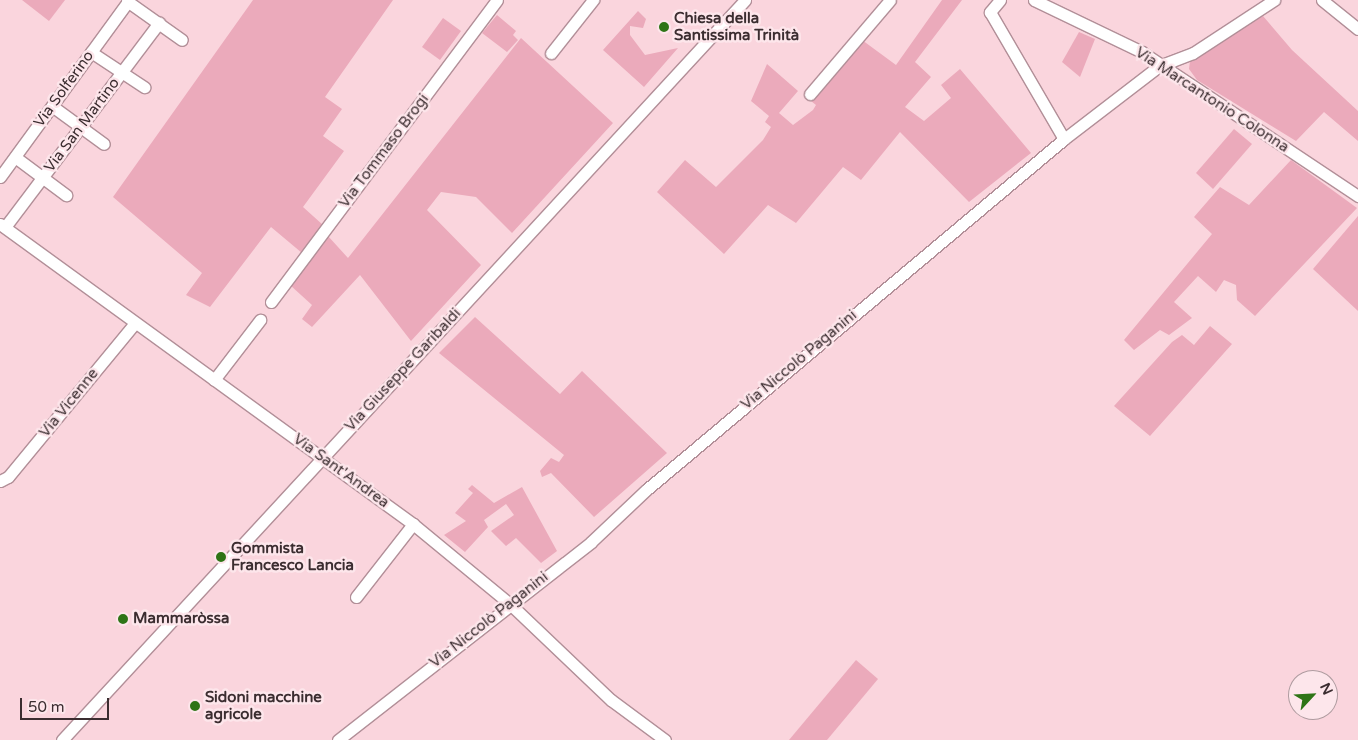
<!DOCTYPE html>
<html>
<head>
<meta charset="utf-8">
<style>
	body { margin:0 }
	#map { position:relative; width:1358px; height:740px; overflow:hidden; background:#fad5dd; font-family:"Varela Round",sans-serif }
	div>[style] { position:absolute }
	.green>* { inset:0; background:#ebaabb }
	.roads { filter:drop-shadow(1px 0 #b28f98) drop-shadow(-1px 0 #b28f98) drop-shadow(0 1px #b28f98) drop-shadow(0 -1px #b28f98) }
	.minor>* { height:11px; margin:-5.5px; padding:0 5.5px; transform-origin:5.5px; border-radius:5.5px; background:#fff }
	.dots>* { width:14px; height:14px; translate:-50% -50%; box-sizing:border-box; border:2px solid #fde6eb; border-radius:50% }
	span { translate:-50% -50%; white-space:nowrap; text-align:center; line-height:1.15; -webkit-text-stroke:5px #fde6eb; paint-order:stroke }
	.poi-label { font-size:15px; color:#3b2d30; font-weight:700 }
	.left { translate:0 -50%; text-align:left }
	.street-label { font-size:15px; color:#3b2d30 }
	.north { position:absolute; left:1288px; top:670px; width:50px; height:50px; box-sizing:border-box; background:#fde6eb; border:1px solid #af9ca0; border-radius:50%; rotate:65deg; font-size:14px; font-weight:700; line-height:20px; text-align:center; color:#3b2d30 }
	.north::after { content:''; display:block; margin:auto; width:18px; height:22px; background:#2e7416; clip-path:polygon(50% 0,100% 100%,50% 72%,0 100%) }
	.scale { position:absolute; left:20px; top:698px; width:89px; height:22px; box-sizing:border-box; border:2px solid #3b2d30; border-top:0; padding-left:6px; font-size:15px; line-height:18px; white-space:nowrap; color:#3b2d30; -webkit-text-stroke:4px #fde6eb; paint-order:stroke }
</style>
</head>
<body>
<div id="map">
	<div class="green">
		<div style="clip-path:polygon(22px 0,65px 0,49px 21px)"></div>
		<div style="clip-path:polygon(253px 0,393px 0,325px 97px,342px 109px,323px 136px,344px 151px,303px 207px,323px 225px,302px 253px,271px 227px,210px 307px,186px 295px,202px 273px,113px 197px)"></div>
		<div style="clip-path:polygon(942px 0,962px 0,915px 62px,931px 77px,905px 107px,924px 121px,951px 98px,941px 85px,960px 69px,1031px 153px,969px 202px,900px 132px,861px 180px,843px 167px,796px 223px,768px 205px,724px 254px,657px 192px,685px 160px,716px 187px,763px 140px,771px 127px,765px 122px,769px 116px,751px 101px,767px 64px,798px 91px,779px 113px,793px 125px,813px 110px,816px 105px,811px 101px,862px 40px,896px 65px)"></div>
		<div style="clip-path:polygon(638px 11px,646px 19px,643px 28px,630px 26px,630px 35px,645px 55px,678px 48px,644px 87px,603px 50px)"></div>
		<div style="clip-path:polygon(497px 15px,516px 31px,513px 35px,518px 40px,507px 52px,482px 33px)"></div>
		<div style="clip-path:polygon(1263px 16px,1292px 50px,1358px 111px,1358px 141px,1324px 112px,1296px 141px,1197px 80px,1189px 69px,1190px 61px)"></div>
		<div style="clip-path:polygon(443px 18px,461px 31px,440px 60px,422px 47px)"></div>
		<div style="clip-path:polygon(1079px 32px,1095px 39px,1080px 77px,1062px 62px)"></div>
		<div style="clip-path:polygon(521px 38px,613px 123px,512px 233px,476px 197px,441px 192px,427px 210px,481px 265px,411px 341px,360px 275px,312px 327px,302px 319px,312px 305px,290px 285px,328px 236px,348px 258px)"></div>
		<div style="clip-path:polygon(1234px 129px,1252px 144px,1213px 189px,1196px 173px)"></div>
		<div style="clip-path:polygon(1291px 160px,1357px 208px,1255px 316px,1237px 300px,1236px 285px,1224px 280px,1216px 292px,1198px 276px,1174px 302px,1192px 318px,1169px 335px,1160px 330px,1134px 350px,1124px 340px,1212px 234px,1194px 217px,1220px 187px,1249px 205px)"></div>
		<div style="clip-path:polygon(1358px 216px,1358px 311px,1313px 269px)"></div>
		<div style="clip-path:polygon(475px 317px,560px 394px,582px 371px,667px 453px,594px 517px,551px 473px,542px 477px,540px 471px,551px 458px,559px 462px,564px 455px,439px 353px)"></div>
		<div style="clip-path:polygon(1210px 326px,1232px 344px,1150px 436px,1114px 406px,1172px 342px,1182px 335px,1194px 345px)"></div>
		<div style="clip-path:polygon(472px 485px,494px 503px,522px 487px,557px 551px,541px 563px,516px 538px,506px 546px,491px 531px,514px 515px,506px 504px,484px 520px,488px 527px,465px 552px,444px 535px,466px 521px,455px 513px,473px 493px,468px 489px)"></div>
		<div style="clip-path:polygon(856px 660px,878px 679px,827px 740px,789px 740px)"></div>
	</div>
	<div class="roads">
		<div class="minor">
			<div style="left:1000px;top:0;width:16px;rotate:130deg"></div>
			<div style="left:990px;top:12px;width:147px;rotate:59.8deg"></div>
			<div style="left:1034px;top:0;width:120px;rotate:25.7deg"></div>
			<div style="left:1142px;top:52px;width:260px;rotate:33.7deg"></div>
			<div style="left:1322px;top:0;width:46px;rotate:38.9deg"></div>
			<div style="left:127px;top:1px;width:67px;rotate:35.3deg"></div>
			<div style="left:91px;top:52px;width:64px;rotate:33.4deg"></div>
			<div style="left:551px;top:53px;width:68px;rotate:-51.6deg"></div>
			<div style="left:810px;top:94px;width:123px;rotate:-49.6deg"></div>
			<div style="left:52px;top:106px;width:64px;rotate:36.2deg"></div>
			<div style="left:15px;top:157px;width:64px;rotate:36.7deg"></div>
			<div style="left:0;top:177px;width:219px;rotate:-53.9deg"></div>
			<div style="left:0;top:224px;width:510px;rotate:35.99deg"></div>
			<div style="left:413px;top:524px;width:124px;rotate:39.5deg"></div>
			<div style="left:509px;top:603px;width:141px;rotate:43.6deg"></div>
			<div style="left:611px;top:700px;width:67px;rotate:36.5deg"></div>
			<div style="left:5px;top:227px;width:256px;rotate:-53deg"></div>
			<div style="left:271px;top:302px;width:377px;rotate:-53.2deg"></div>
			<div style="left:214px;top:380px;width:76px;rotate:-52.5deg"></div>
			<div style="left:0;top:481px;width:9px;rotate:-27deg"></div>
			<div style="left:8px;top:477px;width:198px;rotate:-50.5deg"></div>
			<div style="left:356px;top:597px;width:93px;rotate:-52deg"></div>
			<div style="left:62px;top:740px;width:1007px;rotate:-47.29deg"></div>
			<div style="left:338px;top:740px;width:321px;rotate:-38deg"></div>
			<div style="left:591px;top:542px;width:76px;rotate:-43.4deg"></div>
			<div style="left:646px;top:490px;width:546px;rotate:-40.02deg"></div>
			<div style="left:1064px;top:139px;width:120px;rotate:-37.5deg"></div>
			<div style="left:1159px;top:66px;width:36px;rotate:-21deg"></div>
			<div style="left:1193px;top:53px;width:97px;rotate:-33.2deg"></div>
		</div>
	</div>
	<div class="dots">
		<div style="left:664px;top:27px;background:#2e7416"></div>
		<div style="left:221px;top:557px;background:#2e7416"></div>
		<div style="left:123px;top:619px;background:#2e7416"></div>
		<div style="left:195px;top:706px;background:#2e7416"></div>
	</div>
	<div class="poi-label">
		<span class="left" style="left:674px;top:27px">Chiesa della<br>Santissima Trinità</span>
		<span class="left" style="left:231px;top:557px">Gommista<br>Francesco Lancia</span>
		<span class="left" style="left:133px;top:619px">Mammaròssa</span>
		<span class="left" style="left:205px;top:706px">Sidoni macchine<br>agricole</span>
	</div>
	<div class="street-label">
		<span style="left:64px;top:89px;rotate:-54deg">Via Solferino</span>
		<span style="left:1212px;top:100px;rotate:33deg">Via Marcantonio Colonna</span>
		<span style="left:82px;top:125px;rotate:-53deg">Via San Martino</span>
		<span style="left:384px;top:151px;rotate:-53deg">Via Tommaso Brogi</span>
		<span style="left:799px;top:360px;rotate:-40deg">Via Niccolò Paganini</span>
		<span style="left:403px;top:370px;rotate:-47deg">Via Giuseppe Garibaldi</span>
		<span style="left:69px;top:403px;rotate:-51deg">Via Vicenne</span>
		<span style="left:341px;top:471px;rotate:36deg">Via Sant'Andrea</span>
		<span style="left:489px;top:620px;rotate:-38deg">Via Niccolò Paganini</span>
	</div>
	<div class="north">N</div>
	<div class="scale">50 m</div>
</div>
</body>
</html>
